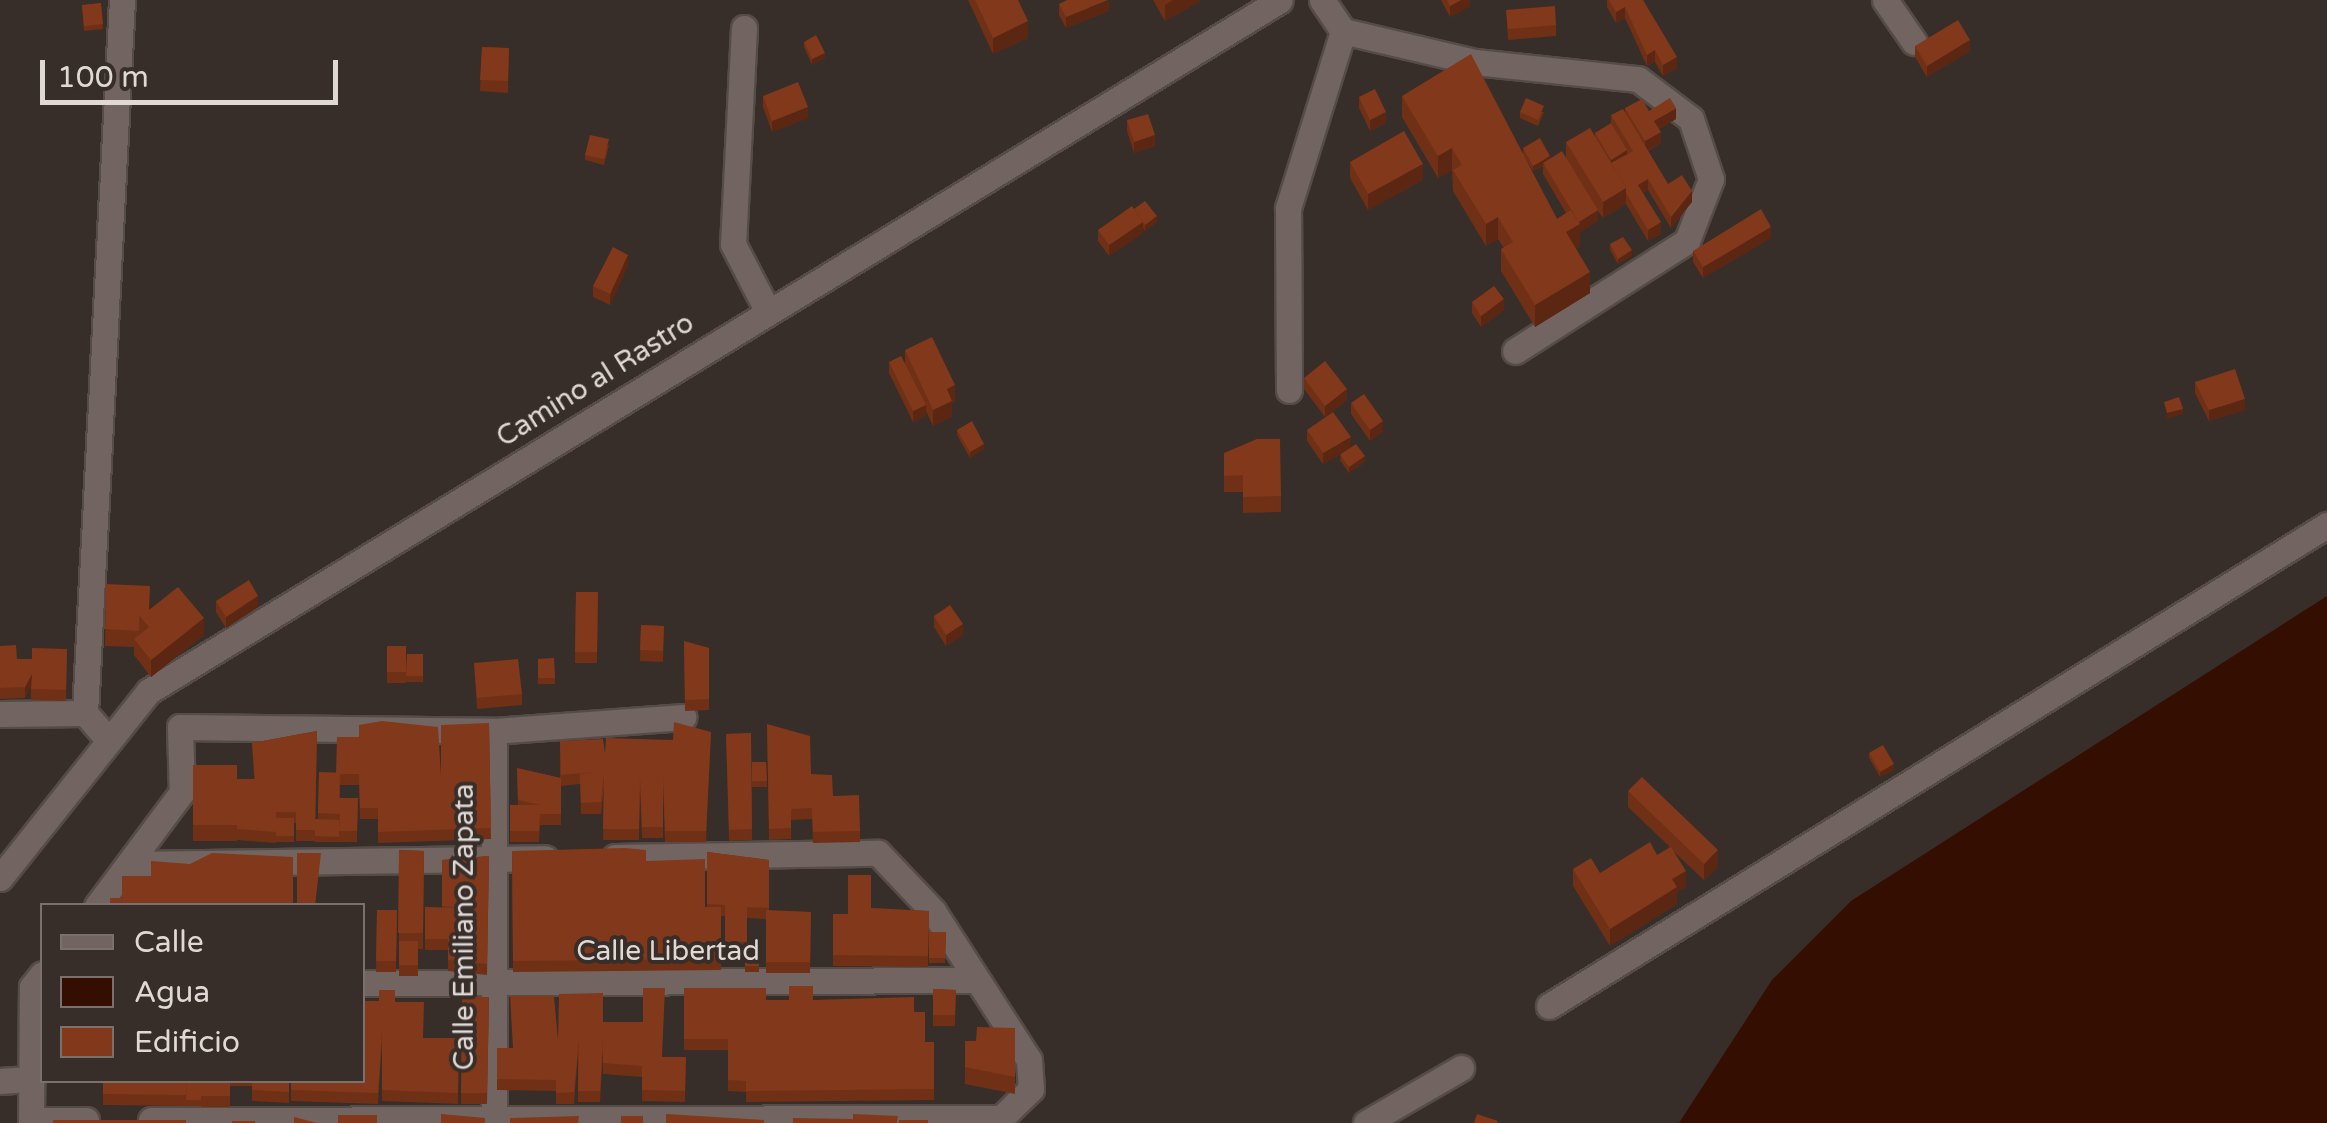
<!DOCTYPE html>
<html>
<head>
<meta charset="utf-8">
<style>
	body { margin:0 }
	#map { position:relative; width:2327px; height:1123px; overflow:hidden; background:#372d29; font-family:"Varela Round",sans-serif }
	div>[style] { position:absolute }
	.water>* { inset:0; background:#340e01 }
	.roads { filter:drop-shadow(2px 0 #554c48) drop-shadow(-2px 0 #554c48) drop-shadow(0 2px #554c48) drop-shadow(0 -2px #554c48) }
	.minor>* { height:25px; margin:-12.5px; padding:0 12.5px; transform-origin:12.5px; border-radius:12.5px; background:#726561 }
	.wall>* { inset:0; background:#703016 }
	.shaded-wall>* { inset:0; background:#5b2712 }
	.building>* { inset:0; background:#82381a }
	span { translate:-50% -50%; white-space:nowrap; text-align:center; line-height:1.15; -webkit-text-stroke:8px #372d29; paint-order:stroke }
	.street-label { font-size:28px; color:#dfd8d5 }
	.legend { position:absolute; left:40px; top:903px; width:325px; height:180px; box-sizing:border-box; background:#372d29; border:2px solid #7a716e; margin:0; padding:12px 18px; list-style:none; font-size:30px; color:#dfd8d5 }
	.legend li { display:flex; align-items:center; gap:20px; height:50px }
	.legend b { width:50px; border:2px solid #7a716e }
	.scale { position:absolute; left:40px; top:60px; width:298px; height:45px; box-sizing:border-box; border:5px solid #dfd8d5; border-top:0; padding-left:12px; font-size:30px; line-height:35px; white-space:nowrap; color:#dfd8d5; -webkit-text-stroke:8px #372d29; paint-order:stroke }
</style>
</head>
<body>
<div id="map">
	<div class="water">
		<div style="clip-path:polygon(2327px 596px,2327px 1123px,1679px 1123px,1772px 980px,1851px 901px)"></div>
	</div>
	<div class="roads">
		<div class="minor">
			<div style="left:1322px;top:0;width:37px;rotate:56deg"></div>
			<div style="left:1343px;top:31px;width:136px;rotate:13.2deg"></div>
			<div style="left:1475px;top:62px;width:164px;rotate:6deg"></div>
			<div style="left:1638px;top:79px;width:66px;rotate:37deg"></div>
			<div style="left:1691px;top:119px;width:63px;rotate:71.6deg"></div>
			<div style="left:1711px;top:179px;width:66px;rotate:111.2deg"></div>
			<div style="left:1687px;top:241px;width:204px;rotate:147.4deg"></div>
			<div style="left:1885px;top:0;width:51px;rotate:55.4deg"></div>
			<div style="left:744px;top:28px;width:216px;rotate:92.9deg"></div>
			<div style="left:733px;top:244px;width:74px;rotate:62.7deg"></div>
			<div style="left:1289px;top:390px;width:182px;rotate:-90.3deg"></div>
			<div style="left:1288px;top:208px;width:185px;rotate:-72.7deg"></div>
			<div style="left:0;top:714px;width:85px;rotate:-0.7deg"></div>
			<div style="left:180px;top:727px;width:314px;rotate:0.7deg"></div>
			<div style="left:494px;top:731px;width:190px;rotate:-4.2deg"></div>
			<div style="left:494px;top:731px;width:392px;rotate:90deg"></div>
			<div style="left:105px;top:736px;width:30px;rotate:-131deg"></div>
			<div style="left:85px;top:713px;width:714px;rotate:-87.03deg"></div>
			<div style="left:615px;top:857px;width:263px;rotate:-0.9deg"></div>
			<div style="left:878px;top:853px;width:80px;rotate:46.5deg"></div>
			<div style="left:933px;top:911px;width:177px;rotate:57.2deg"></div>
			<div style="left:1029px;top:1060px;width:29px;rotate:86deg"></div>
			<div style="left:1031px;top:1089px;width:49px;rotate:135.8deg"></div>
			<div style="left:130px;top:864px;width:415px;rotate:-0.8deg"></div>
			<div style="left:0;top:878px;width:239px;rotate:-51.5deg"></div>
			<div style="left:149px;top:691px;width:1325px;rotate:-31.42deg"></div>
			<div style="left:97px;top:906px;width:142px;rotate:-53.3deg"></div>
			<div style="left:182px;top:792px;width:65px;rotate:-91.8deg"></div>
			<div style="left:362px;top:983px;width:613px;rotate:-0.28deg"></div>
			<div style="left:1549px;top:1006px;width:915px;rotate:-31.73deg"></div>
			<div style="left:0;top:1081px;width:32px;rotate:-4deg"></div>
			<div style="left:31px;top:1120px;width:55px"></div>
			<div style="left:151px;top:1120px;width:848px;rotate:-0.14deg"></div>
			<div style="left:31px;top:1123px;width:136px;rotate:-89.6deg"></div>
			<div style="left:32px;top:987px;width:16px;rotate:-52deg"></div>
			<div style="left:1366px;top:1123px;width:110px;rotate:-30.1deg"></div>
		</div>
	</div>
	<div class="wall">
		<div style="clip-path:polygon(968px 0,1018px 0,1028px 38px,993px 54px)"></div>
		<div style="clip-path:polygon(1153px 0,1202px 0,1165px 21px)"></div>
		<div style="clip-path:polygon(1441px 0,1470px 0,1470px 6px,1450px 17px)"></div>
		<div style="clip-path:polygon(1607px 0,1643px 0,1677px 68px,1663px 76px,1655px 62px,1647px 66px,1625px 18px,1616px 23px,1607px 7px)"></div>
		<div style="clip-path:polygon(101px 3px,103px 29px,84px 31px,82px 5px)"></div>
		<div style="clip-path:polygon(1059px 4px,1109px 11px,1066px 28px,1059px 15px)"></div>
		<div style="clip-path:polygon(1506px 10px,1556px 25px,1556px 36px,1508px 40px)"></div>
		<div style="clip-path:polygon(804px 42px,825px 58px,812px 65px,804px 47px)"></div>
		<div style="clip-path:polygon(1915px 46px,1970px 51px,1927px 77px,1915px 57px)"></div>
		<div style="clip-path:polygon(482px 47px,509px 48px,508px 93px,480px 91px)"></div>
		<div style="clip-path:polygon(763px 96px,808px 118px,772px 132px,763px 107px)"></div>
		<div style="clip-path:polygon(evenodd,1402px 96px,1523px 153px,1523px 148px,1550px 158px,1566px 158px,1566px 142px,1595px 137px,1595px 133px,1611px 124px,1611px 115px,1625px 113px,1625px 108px,1649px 111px,1676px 119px,1659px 129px,1661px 143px,1648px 151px,1668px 184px,1692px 202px,1671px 228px,1648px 190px,1643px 193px,1661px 234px,1648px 241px,1626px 204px,1603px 218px,1598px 211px,1598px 221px,1580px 232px,1580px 246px,1576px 248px,1590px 293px,1535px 327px,1501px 271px,1501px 249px,1504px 248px,1498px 239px,1486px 246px,1453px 191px,1452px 170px,1438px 178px,1402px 117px,1402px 96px,1523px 155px,1533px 171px,1543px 166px,1543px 174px,1566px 213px,1557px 219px,1523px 155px)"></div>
		<div style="clip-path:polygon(1359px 97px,1386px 123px,1370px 131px,1359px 108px)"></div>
		<div style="clip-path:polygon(1520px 112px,1544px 112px,1538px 126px,1520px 118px)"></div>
		<div style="clip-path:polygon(1127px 120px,1155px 146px,1134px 153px,1127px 131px)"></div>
		<div style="clip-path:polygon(609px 145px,604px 165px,585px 160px,585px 155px)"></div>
		<div style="clip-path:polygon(1350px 162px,1423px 180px,1368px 210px,1350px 178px)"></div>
		<div style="clip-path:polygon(1134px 209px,1157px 222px,1145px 231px,1143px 228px,1143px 233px,1109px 256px,1098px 241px,1098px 230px)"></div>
		<div style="clip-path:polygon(1771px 238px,1703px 278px,1693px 262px,1693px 251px)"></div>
		<div style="clip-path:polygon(1610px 244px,1632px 256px,1618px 264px,1610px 250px)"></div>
		<div style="clip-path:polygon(628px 266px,610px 305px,593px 297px,593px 286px)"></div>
		<div style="clip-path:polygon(1472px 302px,1504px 310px,1481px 327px,1472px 313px)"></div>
		<div style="clip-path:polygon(905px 350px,955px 402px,952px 403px,952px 417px,933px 426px,926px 411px,926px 416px,913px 422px,889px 373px,889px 362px,905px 363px)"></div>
		<div style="clip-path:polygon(1304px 378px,1347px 400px,1325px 417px,1304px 389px)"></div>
		<div style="clip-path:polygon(2195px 382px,2245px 410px,2209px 421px,2195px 393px)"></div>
		<div style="clip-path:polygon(1351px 403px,1383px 432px,1370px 441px,1351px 414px)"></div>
		<div style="clip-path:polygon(957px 430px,984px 449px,970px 458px,957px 435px)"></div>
		<div style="clip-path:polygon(1307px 430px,1351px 447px,1365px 462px,1349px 473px,1340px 460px,1341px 454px,1323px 464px,1307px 441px)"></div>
		<div style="clip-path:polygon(1224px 453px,1281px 496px,1281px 512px,1243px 513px,1243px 492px,1224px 492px)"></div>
		<div style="clip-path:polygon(106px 584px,149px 609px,204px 635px,151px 677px,134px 655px,134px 647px,105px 646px)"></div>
		<div style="clip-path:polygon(576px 592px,598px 592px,597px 663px,575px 663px)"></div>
		<div style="clip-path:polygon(216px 601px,258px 607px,226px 628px,216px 612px)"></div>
		<div style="clip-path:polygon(934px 616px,963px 635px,946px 646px,934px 627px)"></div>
		<div style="clip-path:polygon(641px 625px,664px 626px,663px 662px,640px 661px)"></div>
		<div style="clip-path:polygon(684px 641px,709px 648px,709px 710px,685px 711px)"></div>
		<div style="clip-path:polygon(0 646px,17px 659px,32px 659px,67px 649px,66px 701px,31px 700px,31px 686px,25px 698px,0 699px)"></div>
		<div style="clip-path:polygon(387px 646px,406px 646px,406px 683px,387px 683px)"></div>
		<div style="clip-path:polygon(407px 654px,423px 654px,423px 682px,406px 682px)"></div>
		<div style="clip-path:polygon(554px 658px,555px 684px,538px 684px,538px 659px)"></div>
		<div style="clip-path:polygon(474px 663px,522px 694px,522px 705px,477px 709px)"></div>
		<div style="clip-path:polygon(489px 723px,491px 839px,378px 843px,378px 819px,360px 819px,359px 785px,340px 785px,340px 798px,358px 798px,357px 842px,339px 842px,339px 833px,339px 842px,315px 842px,315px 819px,318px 819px,319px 772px,441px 774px)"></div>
		<div style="clip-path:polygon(767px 724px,811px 774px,833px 796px,860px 831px,860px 842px,813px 843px,812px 819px,791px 820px,791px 839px,769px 840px)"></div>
		<div style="clip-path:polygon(317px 731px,315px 841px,296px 841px,296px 823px,294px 823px,294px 842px,276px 842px,276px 823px,276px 843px,237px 840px,237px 783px,237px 841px,193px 841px,193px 765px,237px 779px,254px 779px,252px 743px)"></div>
		<div style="clip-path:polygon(711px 732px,706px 842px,665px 842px,663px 786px,663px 838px,642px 838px,640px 789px,639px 840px,603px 840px,604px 787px,601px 814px,581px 814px,580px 784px,561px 786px,561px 825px,540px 825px,539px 842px,510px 842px,510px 805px,518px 805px,517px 768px,560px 778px,560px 741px,605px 753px)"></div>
		<div style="clip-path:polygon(751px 733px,752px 840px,729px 841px,726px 734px)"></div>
		<div style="clip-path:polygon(1869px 753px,1894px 770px,1880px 777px,1869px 758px)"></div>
		<div style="clip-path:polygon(752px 762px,766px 762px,767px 787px,752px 787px)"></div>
		<div style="clip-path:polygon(1628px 791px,1718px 867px,1704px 880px,1672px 850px,1686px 887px,1677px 892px,1677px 904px,1610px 946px,1573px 886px,1573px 869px,1600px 873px,1657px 855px,1670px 847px,1628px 807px)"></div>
		<div style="clip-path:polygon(399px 850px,424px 851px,423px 949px,418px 949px,418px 976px,399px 976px)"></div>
		<div style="clip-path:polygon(512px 851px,646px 861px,705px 907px,707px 907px,707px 852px,769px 860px,769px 911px,811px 912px,810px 973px,766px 973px,766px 919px,747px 918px,747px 953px,725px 953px,725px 916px,721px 916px,721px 970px,513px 972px)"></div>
		<div style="clip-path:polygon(489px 856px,487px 975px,448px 971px,448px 950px,425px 950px,425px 907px,442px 908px,442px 860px)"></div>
		<div style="clip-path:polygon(293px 857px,293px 906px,110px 906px,151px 876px,190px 864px)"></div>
		<div style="clip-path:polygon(871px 908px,929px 911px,928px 967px,833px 966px,833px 914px,848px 914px)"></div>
		<div style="clip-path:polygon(377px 910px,397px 910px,396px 972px,376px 972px)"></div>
		<div style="clip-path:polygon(929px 932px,946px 932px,945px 963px,929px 963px)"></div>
		<div style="clip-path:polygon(745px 953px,759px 953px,759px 972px,745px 972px)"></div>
		<div style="clip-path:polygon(684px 988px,766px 1000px,813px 1000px,914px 1012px,925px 1042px,934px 1042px,934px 1100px,746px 1102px,746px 1092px,728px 1091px,728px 1050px,684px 1050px)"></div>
		<div style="clip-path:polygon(933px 989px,956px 990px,955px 1026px,933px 1026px)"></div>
		<div style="clip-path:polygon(462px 997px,489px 997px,487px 1104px,461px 1104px)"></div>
		<div style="clip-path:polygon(395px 1002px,423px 1038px,459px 1038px,458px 1104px,382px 1101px,382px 1042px,378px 1104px,291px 1101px,291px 1080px)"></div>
		<div style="clip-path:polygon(603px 1022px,663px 1057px,686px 1057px,685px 1102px,642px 1101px,642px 1077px,603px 1074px,603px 1053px,600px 1102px,578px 1102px,578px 1053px,574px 1104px,556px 1104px,556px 1091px,497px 1090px,497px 1048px,512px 1048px,558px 1040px)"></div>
		<div style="clip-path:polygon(1015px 1028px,1015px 1094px,965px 1084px,965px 1041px,976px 1041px)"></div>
		<div style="clip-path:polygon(103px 1080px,201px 1080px,201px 1106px,186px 1106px,186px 1101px,186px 1106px,103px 1105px)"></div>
		<div style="clip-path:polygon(201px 1080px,289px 1080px,289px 1103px,252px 1101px,252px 1086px,230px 1086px,230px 1107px,201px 1107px)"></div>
	</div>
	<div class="shaded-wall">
		<div style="clip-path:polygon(1109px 0,1109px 11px,1066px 28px,1066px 17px)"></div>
		<div style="clip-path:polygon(1173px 0,1202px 0,1165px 21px,1165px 5px)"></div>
		<div style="clip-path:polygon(1461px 0,1470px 0,1470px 6px,1450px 17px,1450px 6px)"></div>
		<div style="clip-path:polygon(1625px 7px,1625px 18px,1616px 23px,1616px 12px)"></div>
		<div style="clip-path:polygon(1028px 21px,1028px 38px,993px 54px,993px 38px)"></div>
		<div style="clip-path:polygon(1970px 40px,1970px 51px,1927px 77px,1927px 66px)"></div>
		<div style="clip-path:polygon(1655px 50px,1655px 62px,1647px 66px,1647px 55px)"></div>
		<div style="clip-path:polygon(825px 53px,825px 58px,812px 65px,812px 59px)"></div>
		<div style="clip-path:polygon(1677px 57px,1677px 68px,1663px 76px,1663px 65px)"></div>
		<div style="clip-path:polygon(808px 107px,808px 118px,772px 132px,772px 121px)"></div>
		<div style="clip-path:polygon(1676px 108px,1676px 119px,1654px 132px,1654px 121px)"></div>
		<div style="clip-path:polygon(1386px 112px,1386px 123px,1370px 131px,1370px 120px)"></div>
		<div style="clip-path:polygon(1661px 132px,1661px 143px,1645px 152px,1645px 141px)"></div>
		<div style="clip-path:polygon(1155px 135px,1155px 146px,1134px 153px,1134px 142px)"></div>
		<div style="clip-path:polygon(1452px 148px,1452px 170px,1438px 178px,1438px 156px)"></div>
		<div style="clip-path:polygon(1627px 150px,1627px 161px,1611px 171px,1611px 160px)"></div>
		<div style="clip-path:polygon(1550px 156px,1550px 161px,1533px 171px,1533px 166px)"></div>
		<div style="clip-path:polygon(1423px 164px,1423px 180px,1368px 210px,1368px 194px)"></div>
		<div style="clip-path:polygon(1648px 179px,1648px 190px,1638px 196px,1638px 185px)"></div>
		<div style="clip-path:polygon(1626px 188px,1626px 204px,1603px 218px,1603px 202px)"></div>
		<div style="clip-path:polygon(1692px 191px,1692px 202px,1671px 228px,1671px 217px)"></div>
		<div style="clip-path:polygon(1598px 210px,1598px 221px,1580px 232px,1580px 246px,1566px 253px,1566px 232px,1579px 222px)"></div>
		<div style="clip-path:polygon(1157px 216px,1157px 222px,1145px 231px,1145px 225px)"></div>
		<div style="clip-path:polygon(1498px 217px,1498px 239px,1486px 246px,1486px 224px)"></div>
		<div style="clip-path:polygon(1143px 222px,1143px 233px,1109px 256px,1109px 245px)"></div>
		<div style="clip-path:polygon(1661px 222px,1661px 234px,1648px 241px,1648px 230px)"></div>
		<div style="clip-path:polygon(1771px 227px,1771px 238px,1703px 278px,1703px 267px)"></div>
		<div style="clip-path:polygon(1632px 250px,1632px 256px,1618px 264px,1618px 259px)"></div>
		<div style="clip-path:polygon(628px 255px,628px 266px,610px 305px,610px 294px)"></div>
		<div style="clip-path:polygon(1590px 272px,1590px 293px,1535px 327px,1535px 305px)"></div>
		<div style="clip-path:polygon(1504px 299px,1504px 310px,1481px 327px,1481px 316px)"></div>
		<div style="clip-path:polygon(955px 385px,955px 402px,952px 403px,952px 417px,933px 426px,933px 410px,947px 389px)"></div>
		<div style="clip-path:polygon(1347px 389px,1347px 400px,1325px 417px,1325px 406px)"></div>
		<div style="clip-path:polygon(2245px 399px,2245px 410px,2209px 421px,2209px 410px)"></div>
		<div style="clip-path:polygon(926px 405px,926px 416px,913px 422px,913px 411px)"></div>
		<div style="clip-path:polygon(2183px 409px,2183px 414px,2167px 419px,2167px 413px)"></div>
		<div style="clip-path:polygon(1383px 421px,1383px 432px,1370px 441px,1370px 430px)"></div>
		<div style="clip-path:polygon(1351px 437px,1351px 448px,1323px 464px,1323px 453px)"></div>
		<div style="clip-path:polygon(984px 444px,984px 449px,970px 458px,970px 452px)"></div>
		<div style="clip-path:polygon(1365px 456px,1365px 462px,1349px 473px,1349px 467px)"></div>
		<div style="clip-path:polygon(258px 596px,258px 607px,226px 628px,226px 617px)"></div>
		<div style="clip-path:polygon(204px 618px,204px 635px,151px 677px,151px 660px)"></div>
		<div style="clip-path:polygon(963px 624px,963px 635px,946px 646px,946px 635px)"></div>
		<div style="clip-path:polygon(32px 674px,32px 685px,25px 698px,25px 687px)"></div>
		<div style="clip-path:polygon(1894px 764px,1894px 770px,1880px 777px,1880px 772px)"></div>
		<div style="clip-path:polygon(1718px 850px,1718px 867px,1704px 880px,1704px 864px)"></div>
		<div style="clip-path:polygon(1686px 871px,1686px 887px,1677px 892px,1677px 904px,1610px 946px,1610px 929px,1672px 879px)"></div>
	</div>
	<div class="building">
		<div style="clip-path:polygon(975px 0,1018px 0,1028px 21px,993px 38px)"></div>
		<div style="clip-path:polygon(1067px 0,1108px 0,1066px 17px,1059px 4px)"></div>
		<div style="clip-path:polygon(1447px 0,1461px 0,1450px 6px)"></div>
		<div style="clip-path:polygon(1609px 0,1643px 0,1677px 57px,1663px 65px,1655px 50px,1647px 55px,1625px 7px,1616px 12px)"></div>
		<div style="clip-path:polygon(101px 3px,103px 24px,84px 26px,82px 5px)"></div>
		<div style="clip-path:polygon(1555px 6px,1556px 25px,1508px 29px,1506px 10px)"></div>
		<div style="clip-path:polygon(1958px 20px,1970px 40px,1927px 66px,1915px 46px)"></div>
		<div style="clip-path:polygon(816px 35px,825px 53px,812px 59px,804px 42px)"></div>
		<div style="clip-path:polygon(482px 47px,509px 48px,508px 81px,480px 80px)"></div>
		<div style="clip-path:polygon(1471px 54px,1557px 219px,1571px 210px,1580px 224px,1566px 232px,1590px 272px,1535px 305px,1501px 249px,1513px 242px,1498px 217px,1486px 224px,1453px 170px,1462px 165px,1452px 148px,1438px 156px,1402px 96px)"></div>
		<div style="clip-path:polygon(798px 82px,808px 107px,772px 121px,763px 96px)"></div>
		<div style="clip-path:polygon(1375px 89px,1386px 112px,1370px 120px,1359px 97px)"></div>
		<div style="clip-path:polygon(1526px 98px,1544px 106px,1538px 120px,1520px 112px)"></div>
		<div style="clip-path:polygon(1670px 98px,1676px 108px,1654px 121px,1661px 132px,1645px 141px,1625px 108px,1642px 99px,1649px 111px)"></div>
		<div style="clip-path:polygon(1623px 109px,1668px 184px,1682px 175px,1692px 191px,1671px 217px,1648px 179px,1638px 185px,1661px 222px,1648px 230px,1626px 193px,1626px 188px,1611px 163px,1633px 151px,1611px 115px)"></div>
		<div style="clip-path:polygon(1148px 114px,1155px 135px,1134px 142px,1127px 120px)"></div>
		<div style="clip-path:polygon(1611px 123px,1627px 150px,1611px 160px,1595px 133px)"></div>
		<div style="clip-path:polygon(1590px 128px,1626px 188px,1603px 202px,1566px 142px)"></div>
		<div style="clip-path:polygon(1404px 131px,1423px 164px,1368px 194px,1350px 162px)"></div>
		<div style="clip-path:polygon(590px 135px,609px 139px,604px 159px,585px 155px)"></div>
		<div style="clip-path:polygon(1540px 138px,1550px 156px,1533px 166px,1523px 148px)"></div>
		<div style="clip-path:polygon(1562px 151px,1598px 210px,1579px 222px,1543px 163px)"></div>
		<div style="clip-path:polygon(1145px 201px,1157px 216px,1145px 225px,1134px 209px)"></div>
		<div style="clip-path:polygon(1132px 206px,1143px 222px,1109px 245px,1098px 230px)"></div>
		<div style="clip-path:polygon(1761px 209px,1771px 227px,1703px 267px,1693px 251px)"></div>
		<div style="clip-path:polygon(1623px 237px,1632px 250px,1618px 259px,1610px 244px)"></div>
		<div style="clip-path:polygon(613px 247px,628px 255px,610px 294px,593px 286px)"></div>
		<div style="clip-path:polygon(1494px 286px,1504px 299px,1481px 316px,1472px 302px)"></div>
		<div style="clip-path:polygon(932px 337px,955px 385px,947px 389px,952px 401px,933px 410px,905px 350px)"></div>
		<div style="clip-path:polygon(901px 356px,926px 405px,913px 411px,889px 362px)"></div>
		<div style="clip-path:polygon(1325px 361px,1347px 389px,1325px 406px,1304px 378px)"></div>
		<div style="clip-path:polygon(2235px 369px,2245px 399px,2209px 410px,2195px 382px)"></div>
		<div style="clip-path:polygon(1364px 394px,1383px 421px,1370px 430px,1351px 403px)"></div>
		<div style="clip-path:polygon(2179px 397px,2183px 409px,2167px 413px,2164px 402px)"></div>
		<div style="clip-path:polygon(1333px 412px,1351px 437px,1323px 453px,1307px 430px)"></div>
		<div style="clip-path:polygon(972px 421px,984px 444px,970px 452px,957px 430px)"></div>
		<div style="clip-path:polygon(1257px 439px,1280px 439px,1281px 496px,1243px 497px,1243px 475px,1224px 476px,1224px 453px)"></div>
		<div style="clip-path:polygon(1356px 444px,1365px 456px,1349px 467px,1340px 455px)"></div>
		<div style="clip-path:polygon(249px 580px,258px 596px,226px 617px,216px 601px)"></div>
		<div style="clip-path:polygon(106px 584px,150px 586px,149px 610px,178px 587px,204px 618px,151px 660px,134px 639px,149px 627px,139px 615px,139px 631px,105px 629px)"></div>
		<div style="clip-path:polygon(576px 592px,598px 592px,597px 652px,575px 652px)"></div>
		<div style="clip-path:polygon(950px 605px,963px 624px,946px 635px,934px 616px)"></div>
		<div style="clip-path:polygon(641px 625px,664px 626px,663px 651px,640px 650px)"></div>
		<div style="clip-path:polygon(684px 641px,709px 648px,709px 699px,685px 700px)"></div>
		<div style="clip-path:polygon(16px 645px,17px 659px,32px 659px,32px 648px,67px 649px,66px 690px,31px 689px,32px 674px,25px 687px,0 688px,0 646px)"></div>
		<div style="clip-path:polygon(387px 646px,406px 646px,406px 672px,387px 672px)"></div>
		<div style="clip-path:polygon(407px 654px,423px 654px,423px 676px,406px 676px)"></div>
		<div style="clip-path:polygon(554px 658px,555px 678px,538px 678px,538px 659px)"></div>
		<div style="clip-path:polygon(518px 659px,522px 694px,477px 698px,474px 663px)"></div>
		<div style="clip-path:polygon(382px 721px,438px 727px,441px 776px,441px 725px,489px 723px,491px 828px,378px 832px,378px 808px,360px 808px,359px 774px,340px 774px,339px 798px,358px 798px,357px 831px,339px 831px,340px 814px,318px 813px,319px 772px,336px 773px,337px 737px,359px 737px,359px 725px)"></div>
		<div style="clip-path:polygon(674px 722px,711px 732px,706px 831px,665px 831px,663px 775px,663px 827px,642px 827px,640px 778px,639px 829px,603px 829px,604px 772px,601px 802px,581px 803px,580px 774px,594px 772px,561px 775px,560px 741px,603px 739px,605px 753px,606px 738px,673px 740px)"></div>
		<div style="clip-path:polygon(767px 724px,810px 736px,811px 774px,832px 775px,833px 796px,859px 795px,860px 831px,813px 832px,812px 808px,791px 809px,791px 828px,769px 829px)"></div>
		<div style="clip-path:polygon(317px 731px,315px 830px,296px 830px,296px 812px,276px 812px,276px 832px,237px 829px,237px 779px,255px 779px,252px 743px)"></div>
		<div style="clip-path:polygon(751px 733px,752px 829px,729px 830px,726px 734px)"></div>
		<div style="clip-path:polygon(1883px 745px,1894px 764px,1880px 772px,1869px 753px)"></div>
		<div style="clip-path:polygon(752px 762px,766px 762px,767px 781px,752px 781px)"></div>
		<div style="clip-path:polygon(193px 765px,237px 765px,237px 825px,193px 825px)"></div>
		<div style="clip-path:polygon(517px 768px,561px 778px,561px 814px,540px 814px,539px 831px,510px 831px,510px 805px,540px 805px,518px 800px)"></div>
		<div style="clip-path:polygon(1642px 777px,1718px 850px,1704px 864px,1628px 791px)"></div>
		<div style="clip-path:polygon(276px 818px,294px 818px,294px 836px,276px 836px)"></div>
		<div style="clip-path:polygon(315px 819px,339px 820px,339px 837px,315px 836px)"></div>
		<div style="clip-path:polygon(1650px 842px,1657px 855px,1671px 847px,1686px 871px,1672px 879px,1677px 887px,1610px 929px,1573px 869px,1591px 858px,1600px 873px)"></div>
		<div style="clip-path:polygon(625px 848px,646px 850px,646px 861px,705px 859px,705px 907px,721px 907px,721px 959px,513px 961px,512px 851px)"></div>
		<div style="clip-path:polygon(399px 850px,424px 851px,423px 933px,398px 933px)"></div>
		<div style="clip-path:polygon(707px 852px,769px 860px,769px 908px,747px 907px,747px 942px,725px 942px,725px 905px,707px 904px)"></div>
		<div style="clip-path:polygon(212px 853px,293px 857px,293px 903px,257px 904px,257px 906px,233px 906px,233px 904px,233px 906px,122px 905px,122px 876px,151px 876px,151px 861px,190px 864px)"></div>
		<div style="clip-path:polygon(297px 853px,321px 853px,315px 906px,297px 906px)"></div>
		<div style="clip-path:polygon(489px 856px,487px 964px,448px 960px,448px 939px,425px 939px,425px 907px,463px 908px,442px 906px,442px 860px)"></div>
		<div style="clip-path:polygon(848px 875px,871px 875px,871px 908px,929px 911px,928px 956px,833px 955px,833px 914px,848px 914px)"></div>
		<div style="clip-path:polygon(110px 898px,122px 898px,121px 906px,110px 906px)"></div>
		<div style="clip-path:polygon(377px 910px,397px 910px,396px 961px,376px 961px)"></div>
		<div style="clip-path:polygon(766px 910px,811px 912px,810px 962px,766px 962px)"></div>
		<div style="clip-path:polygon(929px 932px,946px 932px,945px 958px,929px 958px)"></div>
		<div style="clip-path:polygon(399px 941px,418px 941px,418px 965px,399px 965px)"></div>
		<div style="clip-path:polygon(745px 953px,759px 953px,759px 966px,745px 966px)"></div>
		<div style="clip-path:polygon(789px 986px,813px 986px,813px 1000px,914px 997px,914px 1012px,925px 1012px,925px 1042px,934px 1042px,934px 1089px,746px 1091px,746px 1081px,728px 1080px,728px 1039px,684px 1039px,684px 988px,766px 988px,766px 1000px,789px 1000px)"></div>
		<div style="clip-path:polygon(643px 988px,665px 988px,662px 1057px,686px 1057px,685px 1091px,642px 1090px,642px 1066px,603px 1063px,603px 1039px,600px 1091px,578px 1091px,579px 1039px,574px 1092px,556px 1093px,556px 1080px,497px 1079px,497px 1048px,513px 1048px,510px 996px,554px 996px,558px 1040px,559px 994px,603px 993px,603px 1022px,643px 1022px)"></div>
		<div style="clip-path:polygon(933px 989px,956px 990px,955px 1015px,933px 1015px)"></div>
		<div style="clip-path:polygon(379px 990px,395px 990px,395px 1002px,424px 1002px,423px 1038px,459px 1038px,458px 1093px,382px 1090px,382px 1030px,378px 1093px,291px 1090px,291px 1080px,362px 1080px,362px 1001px,379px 1001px)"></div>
		<div style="clip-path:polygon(462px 997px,489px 997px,487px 1093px,461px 1093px)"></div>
		<div style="clip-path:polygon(977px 1027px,1015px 1028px,1015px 1077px,965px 1067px,965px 1041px,976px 1041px)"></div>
		<div style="clip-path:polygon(103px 1080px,187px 1080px,186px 1095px,103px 1094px)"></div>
		<div style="clip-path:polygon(187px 1080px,201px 1080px,201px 1100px,186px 1100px)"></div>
		<div style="clip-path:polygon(201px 1080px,230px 1080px,230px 1096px,201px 1096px)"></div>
		<div style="clip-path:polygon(252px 1080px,289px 1080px,289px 1092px,252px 1090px)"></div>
		<div style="clip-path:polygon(441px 1114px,485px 1118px,485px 1123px,441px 1123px)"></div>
		<div style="clip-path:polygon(666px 1114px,764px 1120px,764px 1123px,666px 1123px)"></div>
		<div style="clip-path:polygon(853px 1114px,898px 1116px,897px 1123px,853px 1123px)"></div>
		<div style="clip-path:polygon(1477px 1114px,1498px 1121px,1497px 1123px,1474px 1123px)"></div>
		<div style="clip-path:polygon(338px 1115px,377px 1115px,377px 1123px,338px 1123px)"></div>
		<div style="clip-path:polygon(579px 1116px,578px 1123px,510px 1123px,510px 1118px)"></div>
		<div style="clip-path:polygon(621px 1116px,643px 1116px,643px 1123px,621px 1123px)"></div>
		<div style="clip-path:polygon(294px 1117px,317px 1123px,294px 1123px)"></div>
		<div style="clip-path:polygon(793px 1118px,853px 1119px,853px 1123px,793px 1123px)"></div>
		<div style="clip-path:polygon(53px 1120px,186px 1120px,186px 1123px,53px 1123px)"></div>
		<div style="clip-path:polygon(899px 1120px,928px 1120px,928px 1123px,899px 1123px)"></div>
		<div style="clip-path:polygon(232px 1121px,255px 1121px,255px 1123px,232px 1123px)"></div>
	</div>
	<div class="street-label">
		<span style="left:595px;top:380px;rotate:-32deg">Camino al Rastro</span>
		<span style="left:464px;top:927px;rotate:-90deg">Calle Emiliano Zapata</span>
		<span style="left:668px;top:951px">Calle Libertad</span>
	</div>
	<ul class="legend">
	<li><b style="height:12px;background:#726561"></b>Calle</li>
	<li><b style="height:28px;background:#340e01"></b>Agua</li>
	<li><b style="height:28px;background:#82381a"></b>Edificio</li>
	</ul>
	<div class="scale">100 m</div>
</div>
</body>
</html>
